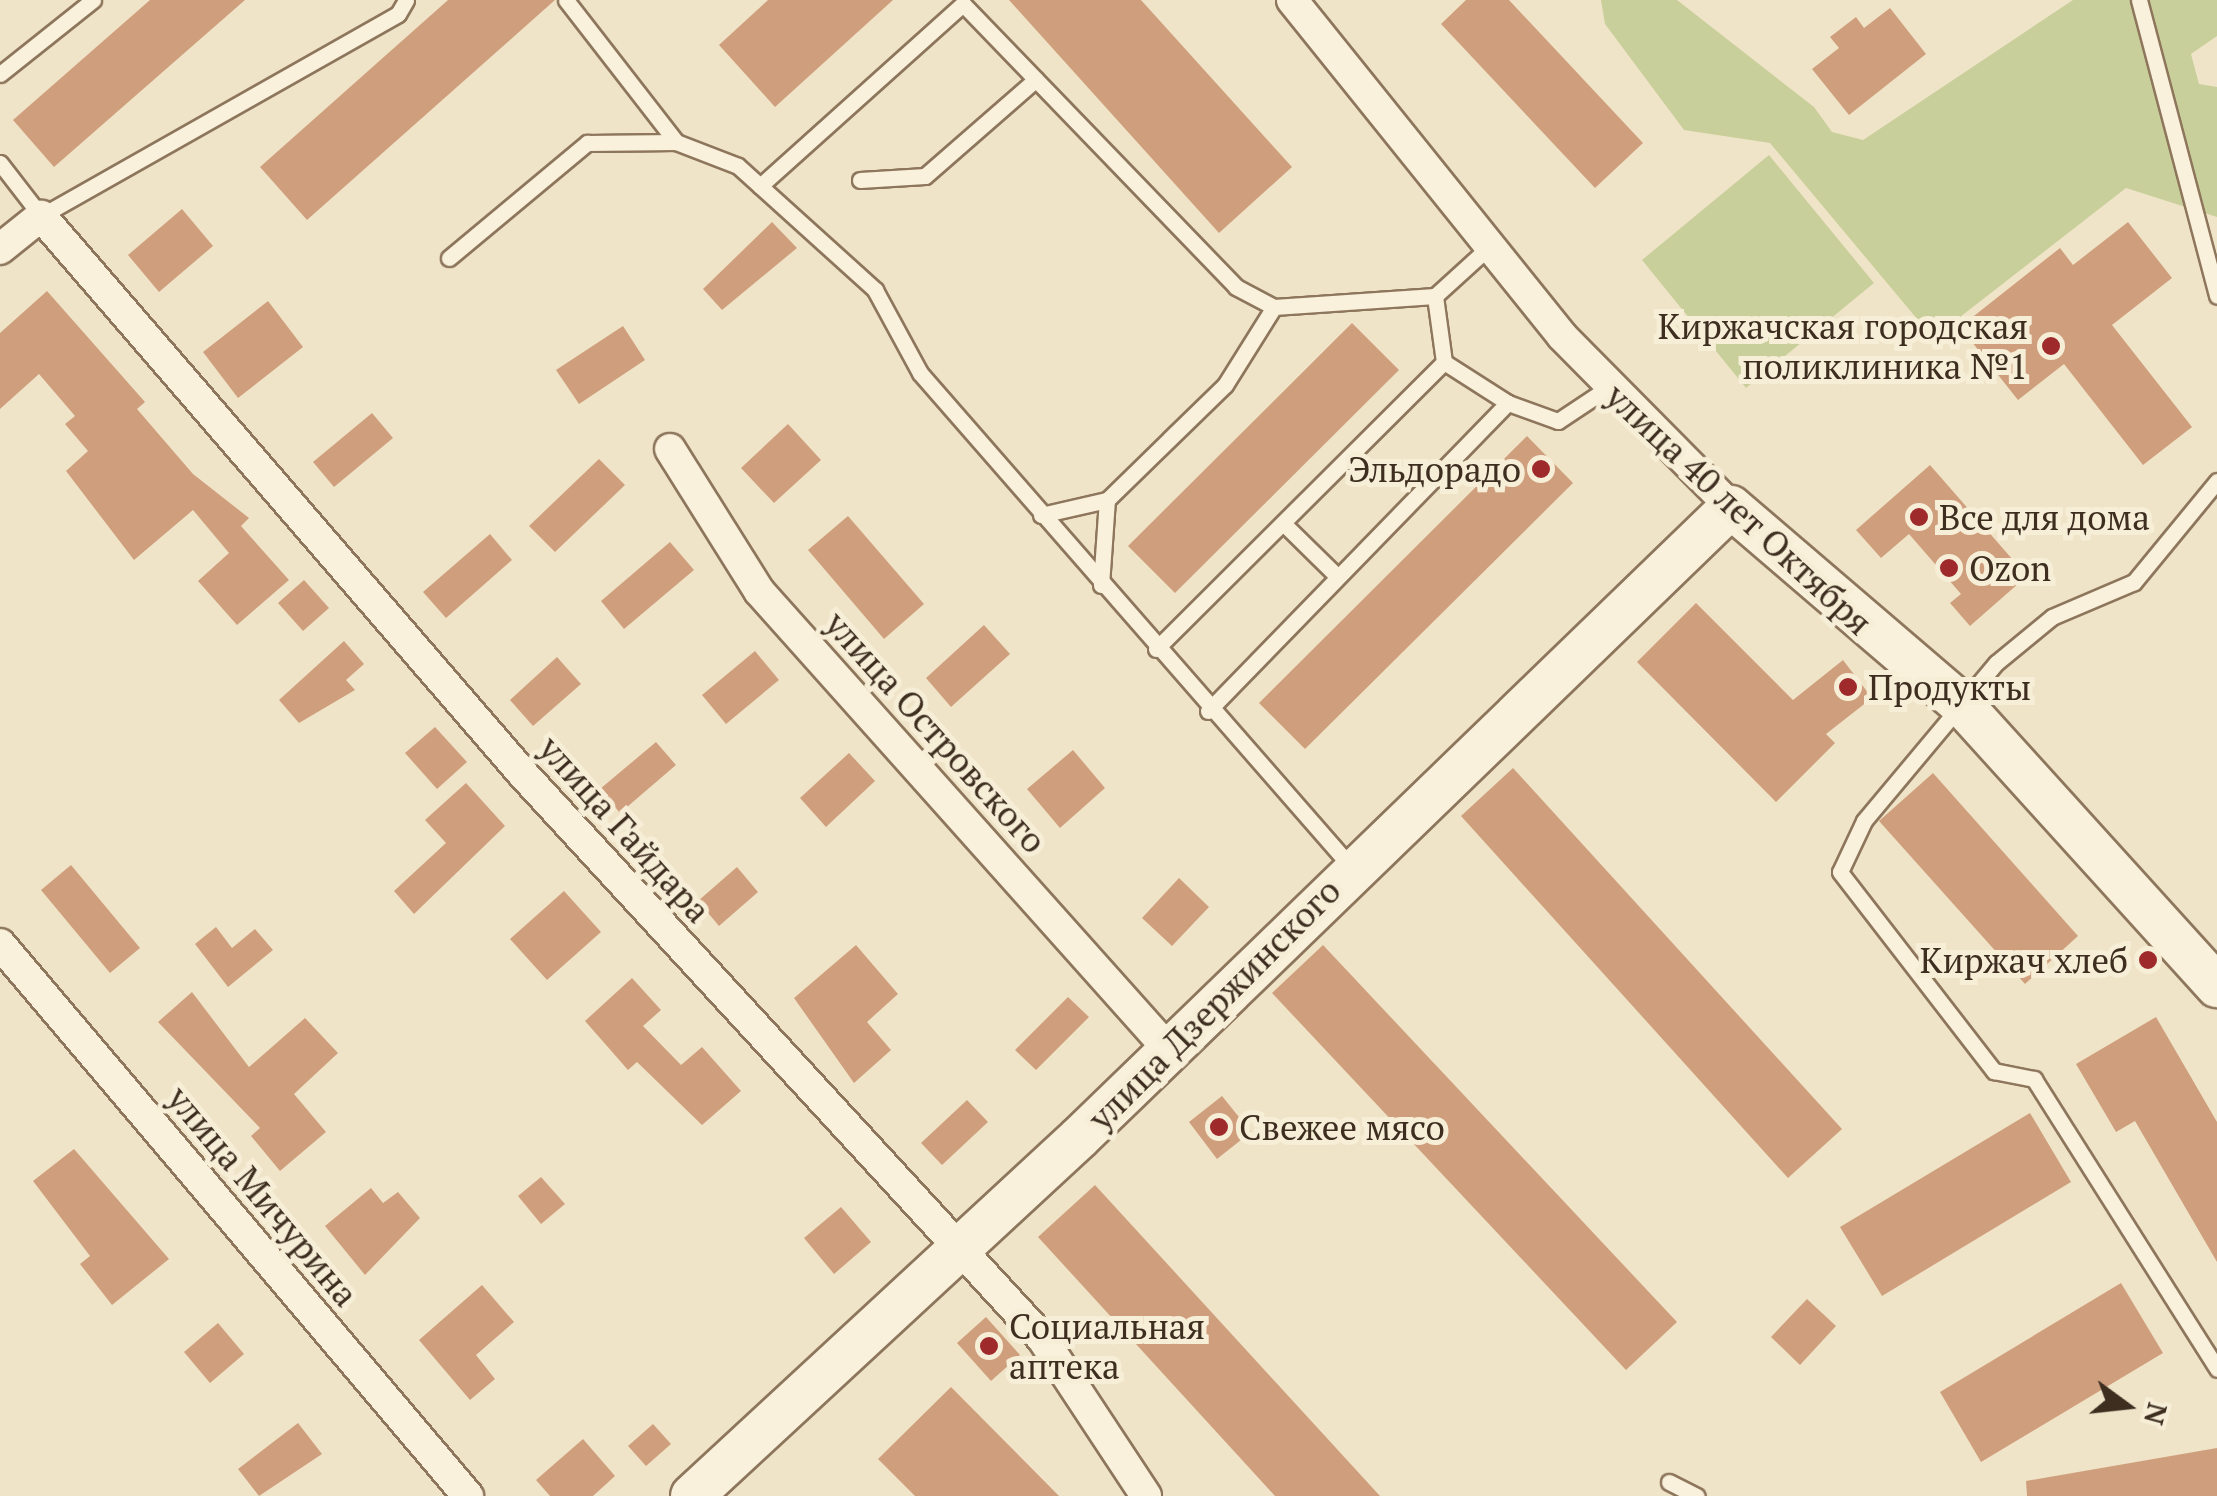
<!DOCTYPE html>
<html>
<head>
<meta charset="utf-8">
<style>
	body { margin:0 }
	#map { position:relative; width:2217px; height:1496px; overflow:hidden; background:#f0e4c8; font-family:"PT Serif",serif }
	div>[style] { position:absolute }
	.green>* { inset:0; background:#c9cf9b }
	.building>* { inset:0; background:#cf9f7d }
	.roads { filter:drop-shadow(2px 0 #8d765c) drop-shadow(-2px 0 #8d765c) drop-shadow(0 2px #8d765c) drop-shadow(0 -2px #8d765c) }
	.lane>* { height:15px; margin:-7.5px; padding:0 7.5px; transform-origin:7.5px; border-radius:7.5px; background:#faf1dc }
	.street>* { height:30px; margin:-15px; padding:0 15px; transform-origin:15px; border-radius:15px; background:#faf1dc }
	.secondary>* { height:42px; margin:-21px; padding:0 21px; transform-origin:21px; border-radius:21px; background:#faf1dc }
	.dots>* { width:28px; height:28px; translate:-50% -50%; box-sizing:border-box; border:5px solid #f7eed8; border-radius:50% }
	span { translate:-50% -50%; white-space:nowrap; text-align:center; line-height:1.15; -webkit-text-stroke:10px #f7eed8; paint-order:stroke }
	.poi-label { font-size:35px; color:#3d2e20 }
	.right { translate:-100% -50%; text-align:right }
	.left { translate:0 -50%; text-align:left }
	.street-label { font-size:35px; color:#3d2e20 }
	.north { position:absolute; left:2077px; top:1356px; width:100px; height:100px; -webkit-text-stroke:8px #f7eed8; paint-order:stroke; rotate:105deg; font-size:28px; font-weight:700; line-height:40px; text-align:center; color:#3d2e20 }
	.north::after { content:''; display:block; margin:auto; width:35px; height:45px; background:#3d2e20; clip-path:polygon(50% 0,100% 100%,50% 72%,0 100%) }
</style>
</head>
<body>
<div id="map">
	<div class="green">
		<div style="clip-path:polygon(1601px 0,1677px 0,1814px 107px,1832px 132px,1863px 140px,2073px 0,2217px 0,2217px 36px,2191px 54px,2199px 84px,2217px 87px,2217px 217px,2126px 188px,1933px 338px,1770px 143px,1684px 130px,1605px 24px)"></div>
		<div style="clip-path:polygon(1769px 155px,1874px 283px,1746px 388px,1642px 260px)"></div>
	</div>
	<div class="building">
		<div style="clip-path:polygon(150px 0,245px 0,54px 167px,13px 120px)"></div>
		<div style="clip-path:polygon(448px 0,555px 0,307px 220px,260px 167px)"></div>
		<div style="clip-path:polygon(768px 0,893px 0,775px 107px,719px 45px)"></div>
		<div style="clip-path:polygon(1009px 0,1141px 0,1292px 167px,1219px 233px)"></div>
		<div style="clip-path:polygon(1466px 0,1509px 0,1643px 143px,1595px 188px,1441px 24px)"></div>
		<div style="clip-path:polygon(1890px 8px,1926px 54px,1849px 115px,1812px 69px,1839px 48px,1830px 37px,1856px 17px,1864px 28px)"></div>
		<div style="clip-path:polygon(182px 209px,213px 246px,159px 292px,128px 255px)"></div>
		<div style="clip-path:polygon(772px 222px,797px 248px,722px 310px,703px 289px)"></div>
		<div style="clip-path:polygon(2128px 222px,2172px 278px,2112px 325px,2192px 427px,2143px 465px,2064px 364px,2018px 400px,1960px 327px,2060px 248px,2073px 265px)"></div>
		<div style="clip-path:polygon(47px 291px,145px 402px,137px 409px,193px 474px,249px 518px,241px 526px,289px 580px,237px 625px,198px 581px,229px 553px,193px 510px,134px 560px,66px 471px,88px 451px,65px 424px,75px 416px,39px 374px,0 409px,0 333px)"></div>
		<div style="clip-path:polygon(268px 301px,303px 347px,238px 398px,203px 352px)"></div>
		<div style="clip-path:polygon(1352px 323px,1399px 370px,1175px 593px,1128px 546px)"></div>
		<div style="clip-path:polygon(623px 326px,645px 360px,579px 404px,556px 370px)"></div>
		<div style="clip-path:polygon(372px 413px,393px 438px,334px 487px,313px 462px)"></div>
		<div style="clip-path:polygon(788px 424px,821px 460px,774px 503px,741px 468px)"></div>
		<div style="clip-path:polygon(1527px 436px,1573px 483px,1305px 749px,1259px 703px)"></div>
		<div style="clip-path:polygon(599px 459px,625px 485px,555px 552px,529px 526px)"></div>
		<div style="clip-path:polygon(1930px 465px,2027px 576px,1970px 626px,1950px 603px,1961px 594px,1909px 534px,1881px 558px,1856px 530px)"></div>
		<div style="clip-path:polygon(848px 516px,924px 604px,884px 639px,808px 550px)"></div>
		<div style="clip-path:polygon(490px 534px,512px 560px,446px 618px,423px 592px)"></div>
		<div style="clip-path:polygon(670px 542px,694px 570px,624px 629px,601px 601px)"></div>
		<div style="clip-path:polygon(304px 580px,329px 608px,303px 631px,278px 603px)"></div>
		<div style="clip-path:polygon(1696px 603px,1793px 700px,1843px 660px,1872px 698px,1826px 734px,1835px 743px,1776px 802px,1637px 662px)"></div>
		<div style="clip-path:polygon(984px 625px,1010px 654px,951px 707px,926px 678px)"></div>
		<div style="clip-path:polygon(344px 641px,364px 664px,346px 680px,355px 690px,299px 723px,279px 700px)"></div>
		<div style="clip-path:polygon(755px 651px,779px 680px,726px 724px,702px 695px)"></div>
		<div style="clip-path:polygon(557px 657px,581px 684px,533px 726px,510px 700px)"></div>
		<div style="clip-path:polygon(435px 727px,467px 762px,437px 789px,405px 753px)"></div>
		<div style="clip-path:polygon(656px 742px,676px 765px,620px 813px,600px 789px)"></div>
		<div style="clip-path:polygon(1073px 750px,1105px 788px,1060px 828px,1027px 789px)"></div>
		<div style="clip-path:polygon(849px 753px,875px 781px,826px 827px,800px 798px)"></div>
		<div style="clip-path:polygon(1513px 768px,1842px 1129px,1788px 1178px,1461px 816px)"></div>
		<div style="clip-path:polygon(1933px 773px,2078px 936px,2025px 984px,1879px 821px)"></div>
		<div style="clip-path:polygon(466px 783px,505px 826px,414px 914px,394px 891px,446px 843px,425px 820px)"></div>
		<div style="clip-path:polygon(71px 865px,140px 948px,110px 973px,41px 890px)"></div>
		<div style="clip-path:polygon(737px 867px,758px 892px,719px 926px,698px 901px)"></div>
		<div style="clip-path:polygon(1179px 878px,1209px 907px,1172px 946px,1142px 918px)"></div>
		<div style="clip-path:polygon(564px 891px,601px 932px,547px 980px,510px 939px)"></div>
		<div style="clip-path:polygon(216px 927px,232px 948px,255px 929px,273px 950px,228px 987px,195px 944px)"></div>
		<div style="clip-path:polygon(856px 945px,898px 994px,867px 1022px,891px 1050px,854px 1083px,794px 998px)"></div>
		<div style="clip-path:polygon(1323px 945px,1677px 1322px,1626px 1370px,1272px 993px)"></div>
		<div style="clip-path:polygon(632px 978px,661px 1010px,643px 1026px,681px 1065px,702px 1047px,741px 1091px,702px 1125px,637px 1062px,628px 1070px,585px 1021px)"></div>
		<div style="clip-path:polygon(192px 992px,249px 1067px,305px 1018px,338px 1053px,294px 1094px,326px 1132px,280px 1171px,251px 1136px,260px 1128px,158px 1022px)"></div>
		<div style="clip-path:polygon(1068px 997px,1089px 1017px,1036px 1070px,1015px 1050px)"></div>
		<div style="clip-path:polygon(2156px 1017px,2217px 1122px,2217px 1262px,2135px 1121px,2116px 1132px,2076px 1064px)"></div>
		<div style="clip-path:polygon(1222px 1096px,1251px 1132px,1217px 1159px,1189px 1122px)"></div>
		<div style="clip-path:polygon(967px 1100px,988px 1122px,942px 1165px,921px 1143px)"></div>
		<div style="clip-path:polygon(2030px 1113px,2071px 1182px,1882px 1296px,1840px 1227px)"></div>
		<div style="clip-path:polygon(74px 1149px,169px 1259px,112px 1305px,80px 1264px,90px 1256px,33px 1181px)"></div>
		<div style="clip-path:polygon(541px 1177px,565px 1204px,541px 1224px,518px 1196px)"></div>
		<div style="clip-path:polygon(1095px 1185px,1380px 1496px,1275px 1496px,1038px 1237px)"></div>
		<div style="clip-path:polygon(371px 1188px,383px 1203px,398px 1192px,420px 1218px,365px 1275px,325px 1226px)"></div>
		<div style="clip-path:polygon(841px 1207px,871px 1242px,834px 1274px,804px 1238px)"></div>
		<div style="clip-path:polygon(2121px 1283px,2163px 1353px,1981px 1462px,1940px 1392px)"></div>
		<div style="clip-path:polygon(482px 1285px,514px 1322px,476px 1355px,495px 1379px,470px 1400px,419px 1340px)"></div>
		<div style="clip-path:polygon(1807px 1299px,1836px 1326px,1800px 1365px,1771px 1337px)"></div>
		<div style="clip-path:polygon(986px 1317px,1020px 1355px,991px 1381px,957px 1343px)"></div>
		<div style="clip-path:polygon(218px 1323px,244px 1354px,210px 1383px,184px 1352px)"></div>
		<div style="clip-path:polygon(951px 1387px,1059px 1496px,915px 1496px,878px 1459px)"></div>
		<div style="clip-path:polygon(298px 1423px,322px 1454px,259px 1496px,238px 1469px)"></div>
		<div style="clip-path:polygon(653px 1424px,671px 1444px,646px 1466px,628px 1446px)"></div>
		<div style="clip-path:polygon(583px 1439px,615px 1476px,593px 1496px,550px 1496px,536px 1480px)"></div>
		<div style="clip-path:polygon(2217px 1448px,2217px 1496px,2027px 1496px,2026px 1481px)"></div>
	</div>
	<div class="roads">
		<div class="lane">
			<div style="left:566px;top:0;width:180px;rotate:52.2deg"></div>
			<div style="left:2139px;top:0;width:306px;rotate:75.2deg"></div>
			<div style="left:0;top:74px;width:119px;rotate:-38.5deg"></div>
			<div style="left:0;top:163px;width:67px;rotate:52.3deg"></div>
			<div style="left:41px;top:216px;width:410px;rotate:-29.5deg"></div>
			<div style="left:398px;top:14px;width:16px;rotate:-60deg"></div>
			<div style="left:860px;top:180px;width:65px;rotate:-3.5deg"></div>
			<div style="left:925px;top:176px;width:147px;rotate:-41.1deg"></div>
			<div style="left:760px;top:186px;width:273px;rotate:-41.9deg"></div>
			<div style="left:963px;top:4px;width:393px;rotate:46deg"></div>
			<div style="left:1236px;top:287px;width:43px;rotate:27.8deg"></div>
			<div style="left:449px;top:258px;width:180px;rotate:-39.8deg"></div>
			<div style="left:587px;top:143px;width:89px;rotate:-0.6deg"></div>
			<div style="left:676px;top:142px;width:66px;rotate:21.2deg"></div>
			<div style="left:738px;top:166px;width:185px;rotate:42.1deg"></div>
			<div style="left:875px;top:290px;width:94px;rotate:61.5deg"></div>
			<div style="left:920px;top:373px;width:657px;rotate:48.89deg"></div>
			<div style="left:1444px;top:362px;width:76px;rotate:32.6deg"></div>
			<div style="left:2217px;top:481px;width:131px;rotate:129.4deg"></div>
			<div style="left:2134px;top:582px;width:89px;rotate:156.9deg"></div>
			<div style="left:2052px;top:617px;width:72px;rotate:140.6deg"></div>
			<div style="left:1996px;top:663px;width:206px;rotate:129.9deg"></div>
			<div style="left:1864px;top:821px;width:56px;rotate:115.2deg"></div>
			<div style="left:1840px;top:872px;width:252px;rotate:52.3deg"></div>
			<div style="left:1994px;top:1071px;width:41px;rotate:11.3deg"></div>
			<div style="left:2034px;top:1079px;width:343px;rotate:57.7deg"></div>
			<div style="left:1041px;top:515px;width:68px;rotate:-12.8deg"></div>
			<div style="left:1285px;top:525px;width:74px;rotate:44.5deg"></div>
			<div style="left:1101px;top:585px;width:85px;rotate:-86deg"></div>
			<div style="left:1107px;top:500px;width:165px;rotate:-44.3deg"></div>
			<div style="left:1225px;top:385px;width:92px;rotate:-57.9deg"></div>
			<div style="left:1274px;top:307px;width:161px;rotate:-3.9deg"></div>
			<div style="left:1156px;top:649px;width:407px;rotate:-44.9deg"></div>
			<div style="left:1444px;top:362px;width:67px;rotate:-97.8deg"></div>
			<div style="left:1435px;top:296px;width:74px;rotate:-42.3deg"></div>
			<div style="left:1208px;top:711px;width:430px;rotate:-45.8deg"></div>
			<div style="left:1508px;top:403px;width:53px;rotate:19.8deg"></div>
			<div style="left:1558px;top:421px;width:61px;rotate:-33.7deg"></div>
			<div style="left:1669px;top:1482px;width:31px;rotate:27deg"></div>
		</div>
		<div class="street">
			<div style="left:1292px;top:0;width:431px;rotate:51.2deg"></div>
			<div style="left:1562px;top:336px;width:240px;rotate:45.3deg"></div>
			<div style="left:0;top:249px;width:53px;rotate:-38.8deg"></div>
			<div style="left:41px;top:216px;width:737px;rotate:49.18deg"></div>
			<div style="left:523px;top:774px;width:766px;rotate:47.38deg"></div>
			<div style="left:1042px;top:1338px;width:189px;rotate:56.6deg"></div>
			<div style="left:670px;top:449px;width:168px;rotate:57.9deg"></div>
			<div style="left:759px;top:591px;width:614px;rotate:48.23deg"></div>
			<div style="left:0;top:944px;width:724px;rotate:49.71deg"></div>
		</div>
		<div class="secondary">
			<div style="left:692px;top:1496px;width:527px;rotate:-42.77deg"></div>
			<div style="left:1079px;top:1138px;width:907px;rotate:-44.06deg"></div>
			<div style="left:1731px;top:507px;width:307px;rotate:40.6deg"></div>
			<div style="left:1964px;top:707px;width:377px;rotate:47.8deg"></div>
		</div>
	</div>
	<div class="dots">
		<div style="left:2051px;top:346px;background:#9e2a2b"></div>
		<div style="left:1541px;top:469px;background:#9e2a2b"></div>
		<div style="left:1919px;top:517px;background:#9e2a2b"></div>
		<div style="left:1949px;top:568px;background:#9e2a2b"></div>
		<div style="left:1848px;top:687px;background:#9e2a2b"></div>
		<div style="left:2148px;top:960px;background:#9e2a2b"></div>
		<div style="left:1219px;top:1127px;background:#9e2a2b"></div>
		<div style="left:989px;top:1346px;background:#9e2a2b"></div>
	</div>
	<div class="poi-label">
		<span class="right" style="left:2028px;top:346px">Киржачская городская<br>поликлиника №1</span>
		<span class="right" style="left:1521px;top:469px">Эльдорадо</span>
		<span class="left" style="left:1939px;top:517px">Все для дома</span>
		<span class="left" style="left:1969px;top:568px">Ozon</span>
		<span class="left" style="left:1868px;top:687px">Продукты</span>
		<span class="right" style="left:2128px;top:960px">Киржач хлеб</span>
		<span class="left" style="left:1239px;top:1127px">Свежее мясо</span>
		<span class="left" style="left:1009px;top:1346px">Социальная<br>аптека</span>
	</div>
	<div class="street-label">
		<span style="left:1739px;top:509px;rotate:43deg">улица 40 лет Октября</span>
		<span style="left:936px;top:732px;rotate:48deg">улица Островского</span>
		<span style="left:625px;top:829px;rotate:48deg">улица Гайдара</span>
		<span style="left:1214px;top:1004px;rotate:-45deg">улица Дзержинского</span>
		<span style="left:263px;top:1196px;rotate:50deg">улица Мичурина</span>
	</div>
	<div class="north">N</div>
</div>
</body>
</html>
